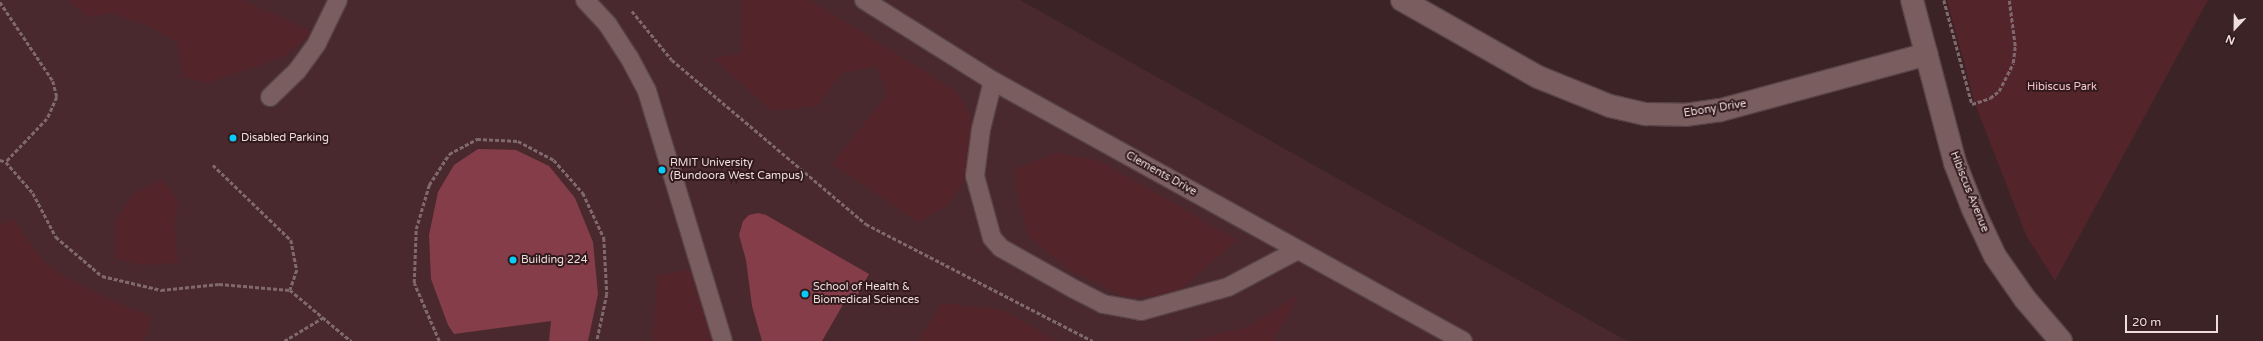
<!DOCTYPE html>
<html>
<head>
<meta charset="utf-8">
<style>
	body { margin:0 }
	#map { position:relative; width:2263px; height:341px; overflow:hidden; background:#3b2326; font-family:"Varela Round",sans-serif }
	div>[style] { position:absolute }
	.built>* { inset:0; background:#49292d }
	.green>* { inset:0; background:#54242b }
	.building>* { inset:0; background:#853e49 }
	.path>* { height:2.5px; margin-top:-1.25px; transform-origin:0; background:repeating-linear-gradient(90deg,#7f696c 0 4px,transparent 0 6px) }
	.roads { filter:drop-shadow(1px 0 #574345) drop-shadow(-1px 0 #574345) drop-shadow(0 1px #574345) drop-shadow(0 -1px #574345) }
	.service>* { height:18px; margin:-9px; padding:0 9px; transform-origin:9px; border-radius:9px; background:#795d5f }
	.minor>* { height:22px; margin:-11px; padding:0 11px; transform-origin:11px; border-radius:11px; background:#795d5f }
	.dots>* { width:11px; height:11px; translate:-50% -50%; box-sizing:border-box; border:2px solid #31191c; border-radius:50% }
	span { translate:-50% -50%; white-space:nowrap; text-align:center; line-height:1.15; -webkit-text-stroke:4px #31191c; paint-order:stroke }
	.park-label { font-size:11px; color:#f1c5c8 }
	.street-label { font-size:11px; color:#efdedf }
	.poi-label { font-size:11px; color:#efdedf }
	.left { translate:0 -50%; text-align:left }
	.north { position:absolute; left:2215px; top:8px; width:40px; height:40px; -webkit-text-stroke:3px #31191c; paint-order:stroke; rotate:202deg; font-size:11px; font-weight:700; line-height:16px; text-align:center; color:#efdedf }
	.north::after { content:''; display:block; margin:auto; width:14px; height:18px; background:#efdedf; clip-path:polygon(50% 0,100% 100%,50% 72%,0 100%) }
	.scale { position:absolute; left:2125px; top:315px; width:93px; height:18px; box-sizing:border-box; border:2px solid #efdedf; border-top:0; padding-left:5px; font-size:12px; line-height:14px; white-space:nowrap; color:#efdedf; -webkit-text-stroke:3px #31191c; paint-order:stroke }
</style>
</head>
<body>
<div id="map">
	<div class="built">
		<div style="clip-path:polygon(0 0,1020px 0,1627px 341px,0 341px)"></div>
	</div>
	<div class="green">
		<div style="clip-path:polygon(68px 0,242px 0,314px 32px,283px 57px,208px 83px,183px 77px,178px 43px,151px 27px,112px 13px,88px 17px)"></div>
		<div style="clip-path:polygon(743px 0,810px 0,956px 91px,972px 118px,975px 163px,949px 204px,918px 222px,832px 164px,888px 94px,876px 66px,840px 74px,817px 106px,772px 111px,714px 59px,741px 53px)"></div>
		<div style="clip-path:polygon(1947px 0,2208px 0,2055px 281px,2026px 235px,1975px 104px)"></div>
		<div style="clip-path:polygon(1058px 153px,1100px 161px,1237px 240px,1174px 295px,1128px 298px,1068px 269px,1029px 237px,1018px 199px,1015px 169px)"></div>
		<div style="clip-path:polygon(162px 179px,179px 202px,174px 225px,178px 263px,142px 265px,115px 259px,115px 222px,134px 193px)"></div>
		<div style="clip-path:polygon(13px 219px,44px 262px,72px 281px,152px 318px,144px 341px,0 341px,0 225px)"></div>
		<div style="clip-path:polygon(694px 269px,715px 341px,652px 341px,658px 275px)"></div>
		<div style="clip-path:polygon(1299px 294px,1273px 341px,1192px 341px,1250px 326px)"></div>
		<div style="clip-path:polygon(942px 303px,1003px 310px,1058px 341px,918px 341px)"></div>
	</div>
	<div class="building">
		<div style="clip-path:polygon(478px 149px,516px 150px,549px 166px,575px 198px,593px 242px,598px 294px,588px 341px,549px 341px,551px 321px,454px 334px,448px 325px,431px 279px,429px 235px,438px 192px,454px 165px)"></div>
		<div style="clip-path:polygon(758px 213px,766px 215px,869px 274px,852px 305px,845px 301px,822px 341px,762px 341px,752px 306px,746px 260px,739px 235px,743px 221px,749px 215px)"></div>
	</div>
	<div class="path">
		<div style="left:1944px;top:0;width:108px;rotate:74.9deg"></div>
		<div style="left:1972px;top:104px;width:19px;rotate:-18deg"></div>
		<div style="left:1990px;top:98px;width:11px;rotate:-38deg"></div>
		<div style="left:1999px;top:91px;width:31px;rotate:-63deg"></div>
		<div style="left:2013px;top:63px;width:17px;rotate:-83deg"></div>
		<div style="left:2015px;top:46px;width:46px;rotate:-97.4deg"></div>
		<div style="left:0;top:2px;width:95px;rotate:56.1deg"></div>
		<div style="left:53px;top:81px;width:16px;rotate:76deg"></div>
		<div style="left:57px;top:97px;width:24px;rotate:114deg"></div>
		<div style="left:47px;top:119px;width:59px;rotate:133.6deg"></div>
		<div style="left:632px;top:11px;width:63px;rotate:50.8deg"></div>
		<div style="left:672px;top:60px;width:254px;rotate:40.2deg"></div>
		<div style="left:866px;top:224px;width:255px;rotate:27.3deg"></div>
		<div style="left:0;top:160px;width:6px;rotate:18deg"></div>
		<div style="left:6px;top:162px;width:41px;rotate:48.9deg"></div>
		<div style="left:33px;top:193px;width:50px;rotate:62.4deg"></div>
		<div style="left:56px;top:237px;width:60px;rotate:40.3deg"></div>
		<div style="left:102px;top:276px;width:61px;rotate:13.3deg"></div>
		<div style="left:161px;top:290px;width:58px;rotate:-5.9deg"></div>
		<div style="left:219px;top:284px;width:71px;rotate:4.8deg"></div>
		<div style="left:290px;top:290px;width:80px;rotate:39.9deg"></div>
		<div style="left:213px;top:165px;width:108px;rotate:43.9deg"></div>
		<div style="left:291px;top:240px;width:31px;rotate:79deg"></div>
		<div style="left:297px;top:270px;width:21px;rotate:109deg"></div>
		<div style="left:284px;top:341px;width:47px;rotate:-31deg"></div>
		<div style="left:439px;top:341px;width:63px;rotate:-113.3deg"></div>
		<div style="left:414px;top:283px;width:54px;rotate:-87.9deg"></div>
		<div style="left:416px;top:229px;width:46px;rotate:-73.5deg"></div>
		<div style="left:429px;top:185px;width:37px;rotate:-57deg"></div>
		<div style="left:449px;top:154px;width:32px;rotate:-28deg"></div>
		<div style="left:477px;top:139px;width:41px;rotate:2.8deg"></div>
		<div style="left:518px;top:141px;width:41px;rotate:27.8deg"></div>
		<div style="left:554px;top:160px;width:44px;rotate:48.7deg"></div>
		<div style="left:583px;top:193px;width:50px;rotate:65deg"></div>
		<div style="left:604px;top:238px;width:56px;rotate:86.9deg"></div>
		<div style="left:607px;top:294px;width:48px;rotate:102deg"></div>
	</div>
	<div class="roads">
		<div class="service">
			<div style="left:585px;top:0;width:34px;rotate:47deg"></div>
			<div style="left:608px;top:25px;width:38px;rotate:57deg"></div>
			<div style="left:629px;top:57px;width:38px;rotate:62deg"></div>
			<div style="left:647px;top:91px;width:261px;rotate:73.1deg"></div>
			<div style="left:864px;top:0;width:152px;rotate:32.1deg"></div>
			<div style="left:993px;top:81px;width:537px;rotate:28.95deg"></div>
			<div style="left:993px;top:81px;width:49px;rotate:104deg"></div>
			<div style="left:981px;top:129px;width:47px;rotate:97.3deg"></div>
			<div style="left:975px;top:176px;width:64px;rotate:74.7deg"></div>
			<div style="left:992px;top:238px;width:13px;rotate:48deg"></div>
			<div style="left:1001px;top:248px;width:84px;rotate:29.3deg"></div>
			<div style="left:1074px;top:289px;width:33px;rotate:27deg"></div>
			<div style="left:1103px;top:304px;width:39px;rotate:10deg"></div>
			<div style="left:1141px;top:311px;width:90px;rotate:-15.4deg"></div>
			<div style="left:1228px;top:287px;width:79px;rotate:-27.9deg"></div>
			<div style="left:270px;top:97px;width:37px;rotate:-44deg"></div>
			<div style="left:297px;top:71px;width:34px;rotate:-54deg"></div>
			<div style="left:317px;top:43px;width:48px;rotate:-64deg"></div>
		</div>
		<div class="minor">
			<div style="left:1402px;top:0;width:156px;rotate:29.5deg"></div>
			<div style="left:1538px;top:77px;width:78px;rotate:21.9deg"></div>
			<div style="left:1610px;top:106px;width:37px;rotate:13deg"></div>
			<div style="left:1646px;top:114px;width:39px;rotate:1deg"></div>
			<div style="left:1685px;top:115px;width:36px;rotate:-8deg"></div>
			<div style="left:1721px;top:110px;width:213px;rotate:-15.2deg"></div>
			<div style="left:1912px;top:0;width:169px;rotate:75.2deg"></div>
			<div style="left:1955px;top:163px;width:49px;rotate:68.6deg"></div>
			<div style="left:1973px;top:209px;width:52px;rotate:64.9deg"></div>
			<div style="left:1995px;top:256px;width:52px;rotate:55.1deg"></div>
			<div style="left:2025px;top:299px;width:55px;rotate:49.4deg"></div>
		</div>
	</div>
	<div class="dots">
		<div style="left:233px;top:138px;background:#07cbf9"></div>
		<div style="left:662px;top:170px;background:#07cbf9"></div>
		<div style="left:513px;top:260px;background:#07cbf9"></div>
		<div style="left:805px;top:294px;background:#07cbf9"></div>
	</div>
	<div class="park-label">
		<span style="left:2062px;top:87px">Hibiscus Park</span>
	</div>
	<div class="street-label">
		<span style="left:1715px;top:109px;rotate:-9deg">Ebony Drive</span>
		<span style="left:1161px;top:174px;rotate:29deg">Clements Drive</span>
		<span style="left:1969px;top:192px;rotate:68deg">Hibiscus Avenue</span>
	</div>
	<div class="poi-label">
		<span class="left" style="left:241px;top:138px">Disabled Parking</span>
		<span class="left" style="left:670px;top:170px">RMIT University<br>(Bundoora West Campus)</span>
		<span class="left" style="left:521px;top:260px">Building 224</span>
		<span class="left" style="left:813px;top:294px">School of Health &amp;<br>Biomedical Sciences</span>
	</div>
	<div class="north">N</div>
	<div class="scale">20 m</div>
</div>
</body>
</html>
